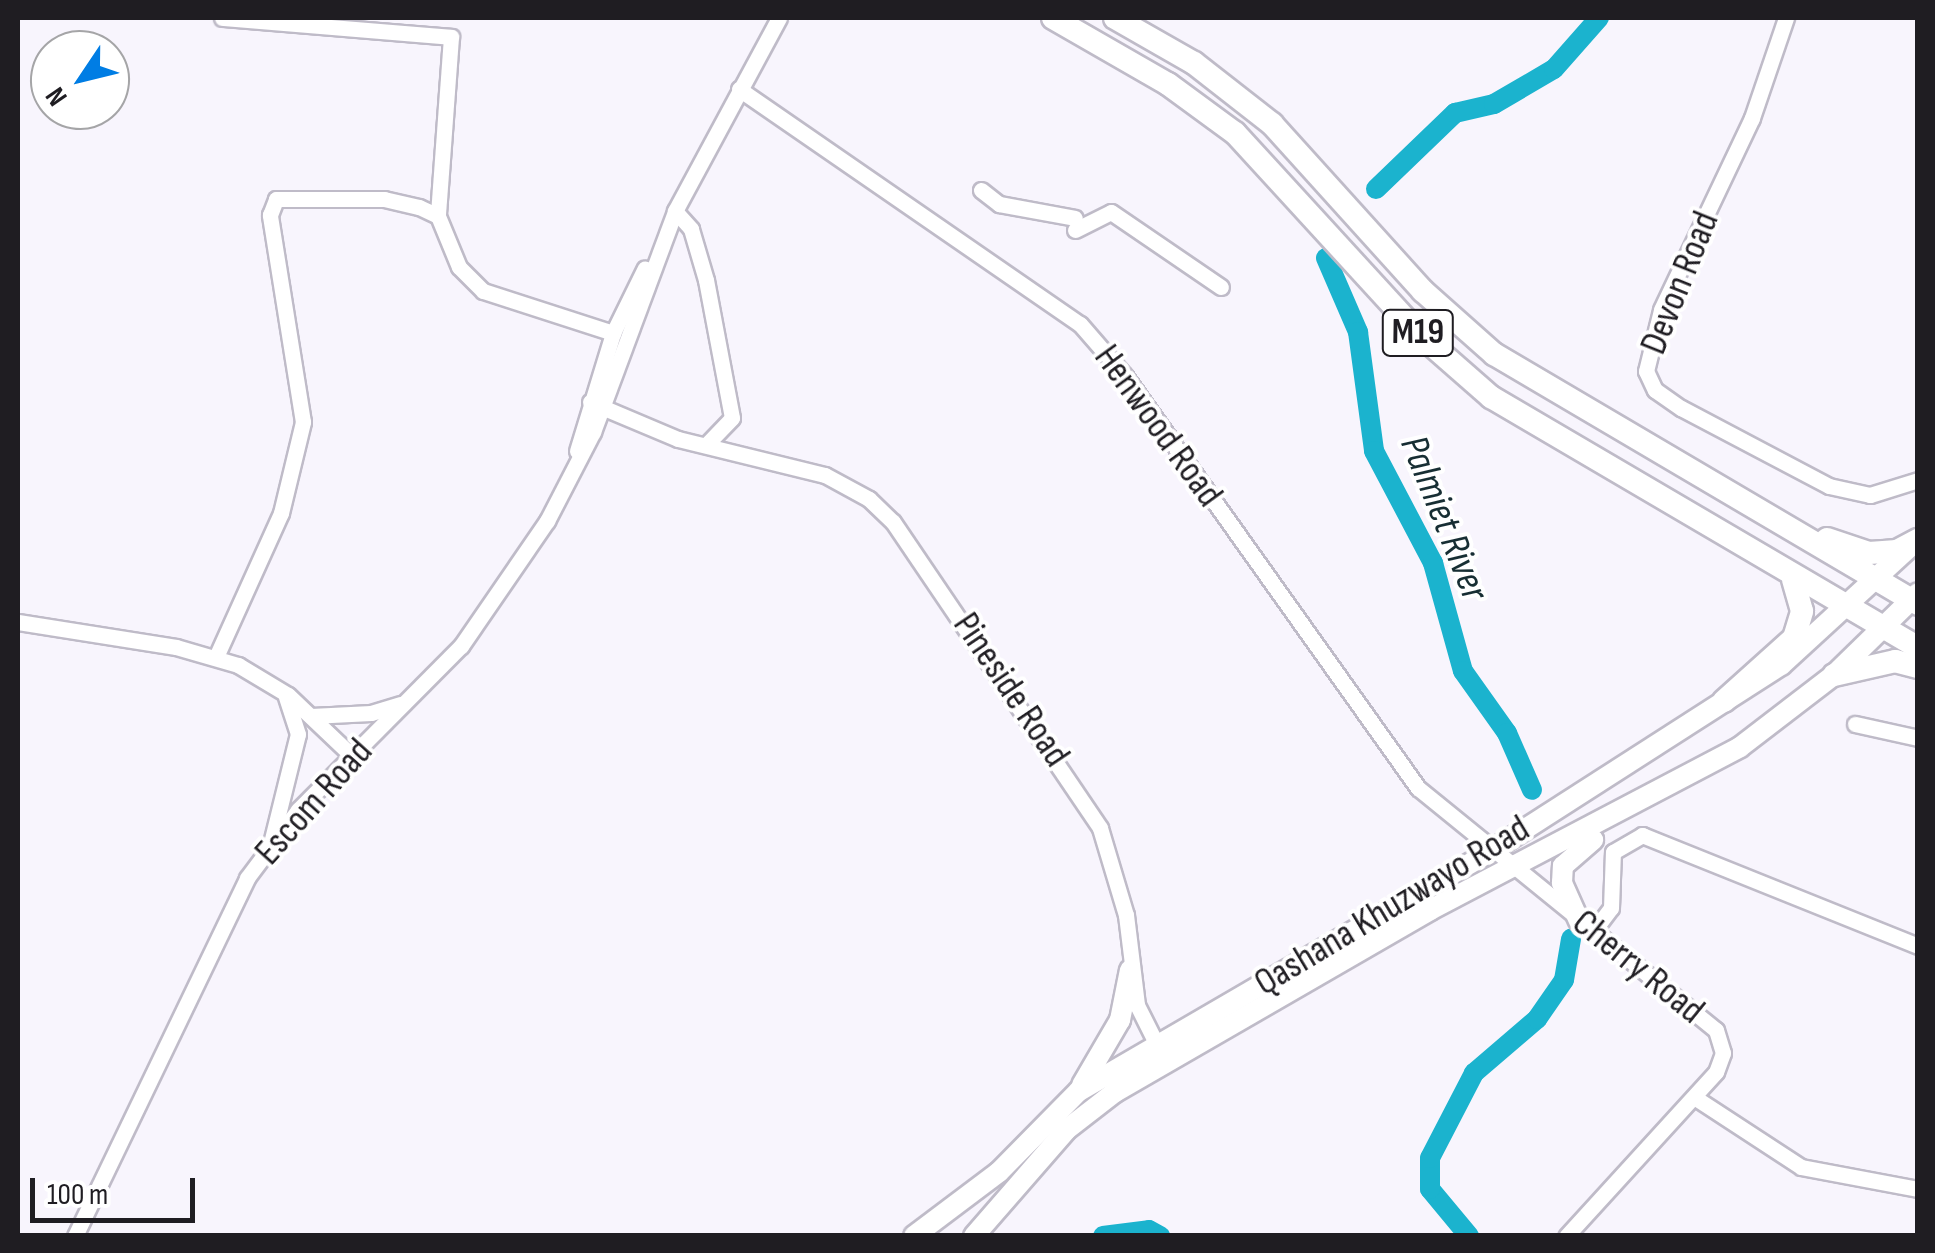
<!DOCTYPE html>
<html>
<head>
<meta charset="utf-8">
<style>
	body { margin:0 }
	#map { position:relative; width:1935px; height:1253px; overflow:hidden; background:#f8f5fd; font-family:"Sofia Sans Condensed",sans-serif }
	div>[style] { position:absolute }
	.river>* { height:20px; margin:-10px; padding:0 10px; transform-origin:10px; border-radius:10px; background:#1bb3ce }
	.roads { filter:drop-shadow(2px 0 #bfbbc8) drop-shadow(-2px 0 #bfbbc8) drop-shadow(0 2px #bfbbc8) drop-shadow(0 -2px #bfbbc8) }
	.minor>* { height:15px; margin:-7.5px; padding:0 7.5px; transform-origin:7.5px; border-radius:7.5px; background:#fff }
	.major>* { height:20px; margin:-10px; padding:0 10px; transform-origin:10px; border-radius:10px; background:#fff }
	.highway>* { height:22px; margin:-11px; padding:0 11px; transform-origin:11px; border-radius:11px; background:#fff }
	span { translate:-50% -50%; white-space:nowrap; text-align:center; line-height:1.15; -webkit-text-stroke:8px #fff; paint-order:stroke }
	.shield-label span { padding:2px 8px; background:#fff; border:2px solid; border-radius:8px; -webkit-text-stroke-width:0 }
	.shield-label { font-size:35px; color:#1f1d22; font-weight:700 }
	.street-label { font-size:38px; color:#1f1d22 }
	.water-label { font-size:40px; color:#172e33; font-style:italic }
	.frame { position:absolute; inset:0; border:20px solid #1f1d22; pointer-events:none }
	.north { position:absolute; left:30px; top:30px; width:100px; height:100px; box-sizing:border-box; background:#fff; border:2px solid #a5a5a7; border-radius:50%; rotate:235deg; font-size:28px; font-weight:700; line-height:40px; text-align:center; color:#1f1d22 }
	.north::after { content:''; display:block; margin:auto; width:35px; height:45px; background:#007de4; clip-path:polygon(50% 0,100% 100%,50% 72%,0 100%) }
	.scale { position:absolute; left:30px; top:1178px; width:165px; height:45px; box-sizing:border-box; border:5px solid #1f1d22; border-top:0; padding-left:12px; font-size:30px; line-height:35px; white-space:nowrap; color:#1f1d22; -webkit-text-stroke:8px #fff; paint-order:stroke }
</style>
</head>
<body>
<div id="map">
	<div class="river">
		<div style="left:1376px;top:189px;width:110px;rotate:-43.9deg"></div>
		<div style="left:1455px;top:113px;width:40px;rotate:-13deg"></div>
		<div style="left:1494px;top:104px;width:69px;rotate:-30.3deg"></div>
		<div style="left:1554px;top:69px;width:68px;rotate:-48.6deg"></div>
		<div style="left:1326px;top:258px;width:81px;rotate:66.6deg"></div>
		<div style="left:1358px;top:332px;width:120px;rotate:82.3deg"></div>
		<div style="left:1374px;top:451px;width:127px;rotate:62.2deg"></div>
		<div style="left:1433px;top:563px;width:112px;rotate:74.5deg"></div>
		<div style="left:1463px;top:671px;width:76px;rotate:54.6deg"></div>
		<div style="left:1507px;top:733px;width:62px;rotate:66.3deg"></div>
		<div style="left:1103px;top:1236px;width:46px;rotate:-7.4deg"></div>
		<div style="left:1149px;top:1230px;width:13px;rotate:29deg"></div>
		<div style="left:1469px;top:1236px;width:61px;rotate:-129.7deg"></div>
		<div style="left:1430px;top:1189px;width:31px;rotate:-90deg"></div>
		<div style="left:1430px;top:1158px;width:96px;rotate:-62.6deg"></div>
		<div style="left:1474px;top:1073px;width:83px;rotate:-40.6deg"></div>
		<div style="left:1537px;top:1019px;width:47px;rotate:-55.3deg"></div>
		<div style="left:1564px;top:980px;width:42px;rotate:-80.3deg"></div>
	</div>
	<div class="roads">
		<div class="minor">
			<div style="left:222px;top:18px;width:230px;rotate:4.7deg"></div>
			<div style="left:451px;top:37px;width:179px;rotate:94.2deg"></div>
			<div style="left:1786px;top:18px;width:106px;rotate:108.8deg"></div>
			<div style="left:1752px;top:118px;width:212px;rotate:115.4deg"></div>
			<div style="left:1661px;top:310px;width:63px;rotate:103.8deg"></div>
			<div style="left:1646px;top:371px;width:21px;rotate:65deg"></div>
			<div style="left:1655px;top:390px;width:32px;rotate:35deg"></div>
			<div style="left:1681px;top:408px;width:167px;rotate:27.8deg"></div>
			<div style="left:1829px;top:486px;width:42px;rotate:12.4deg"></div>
			<div style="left:1870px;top:495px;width:50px;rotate:-17.4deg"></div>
			<div style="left:739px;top:89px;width:414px;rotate:34.6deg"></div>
			<div style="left:1080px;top:324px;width:69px;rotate:49.1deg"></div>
			<div style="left:1125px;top:376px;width:506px;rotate:54.58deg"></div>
			<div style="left:1418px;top:788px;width:384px;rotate:39.1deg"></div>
			<div style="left:1716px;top:1030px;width:24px;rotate:73deg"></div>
			<div style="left:1723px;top:1053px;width:20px;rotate:110deg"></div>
			<div style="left:1716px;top:1072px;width:222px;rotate:132.4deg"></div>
			<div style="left:981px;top:190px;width:23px;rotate:38deg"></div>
			<div style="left:999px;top:204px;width:77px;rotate:10.4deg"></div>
			<div style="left:675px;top:211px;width:24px;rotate:48deg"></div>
			<div style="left:691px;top:229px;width:53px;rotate:73.6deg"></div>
			<div style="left:706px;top:280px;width:140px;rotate:79.3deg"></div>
			<div style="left:732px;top:418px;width:37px;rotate:134deg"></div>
			<div style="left:1075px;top:230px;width:40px;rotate:-26.6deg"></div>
			<div style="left:1111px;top:212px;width:133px;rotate:34.3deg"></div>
			<div style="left:590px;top:402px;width:95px;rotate:22.8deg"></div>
			<div style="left:678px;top:439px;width:151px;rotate:13.8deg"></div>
			<div style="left:825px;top:475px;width:50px;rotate:28.6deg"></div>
			<div style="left:869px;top:499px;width:33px;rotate:44deg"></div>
			<div style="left:893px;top:522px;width:369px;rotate:55.9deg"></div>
			<div style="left:1100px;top:828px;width:91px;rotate:73.4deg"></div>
			<div style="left:1126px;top:915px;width:91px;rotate:83deg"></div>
			<div style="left:1137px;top:1005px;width:51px;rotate:63.4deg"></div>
			<div style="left:577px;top:451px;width:123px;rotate:-73deg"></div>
			<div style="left:613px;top:333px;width:72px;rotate:-63.8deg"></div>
			<div style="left:18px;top:622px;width:160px;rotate:9deg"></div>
			<div style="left:176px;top:647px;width:65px;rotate:16.2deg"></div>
			<div style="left:238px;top:665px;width:58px;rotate:31deg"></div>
			<div style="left:288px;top:695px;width:88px;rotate:43.6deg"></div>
			<div style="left:216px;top:657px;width:158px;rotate:-65.7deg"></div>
			<div style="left:281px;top:513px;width:94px;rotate:-76.4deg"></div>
			<div style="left:303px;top:422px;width:210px;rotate:-99.1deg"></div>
			<div style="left:270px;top:215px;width:17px;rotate:-69deg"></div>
			<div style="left:276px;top:199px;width:108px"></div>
			<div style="left:384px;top:199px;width:36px;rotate:13deg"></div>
			<div style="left:419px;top:207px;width:21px;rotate:25deg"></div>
			<div style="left:438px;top:216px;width:55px;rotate:67.6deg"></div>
			<div style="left:459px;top:267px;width:34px;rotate:45deg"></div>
			<div style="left:483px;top:291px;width:137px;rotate:17.9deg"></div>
			<div style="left:311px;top:716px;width:60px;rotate:-2.9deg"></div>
			<div style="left:371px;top:713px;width:31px;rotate:-17deg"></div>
			<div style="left:1855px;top:724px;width:65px;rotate:12.5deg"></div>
			<div style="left:272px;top:839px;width:108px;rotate:-76.1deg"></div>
			<div style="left:298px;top:734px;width:39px;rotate:-108deg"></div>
			<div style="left:1592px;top:933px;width:31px;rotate:-53deg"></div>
			<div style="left:1611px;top:908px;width:56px;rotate:-88deg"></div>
			<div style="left:1613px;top:852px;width:34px;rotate:-30deg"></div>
			<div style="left:1642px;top:835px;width:297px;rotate:21.9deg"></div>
			<div style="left:1694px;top:1097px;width:128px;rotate:33.2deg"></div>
			<div style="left:1801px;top:1167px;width:119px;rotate:10.6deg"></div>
			<div style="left:75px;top:1236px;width:397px;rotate:-64.3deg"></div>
			<div style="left:247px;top:878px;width:85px;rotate:-53.1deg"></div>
			<div style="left:298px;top:810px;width:231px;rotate:-45.2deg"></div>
			<div style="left:461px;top:646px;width:152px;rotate:-55.5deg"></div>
			<div style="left:547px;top:521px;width:100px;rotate:-62.7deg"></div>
			<div style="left:593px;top:432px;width:236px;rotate:-69.6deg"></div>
			<div style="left:675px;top:211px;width:219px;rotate:-61.7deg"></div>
		</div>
		<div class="major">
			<div style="left:1579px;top:921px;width:42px;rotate:-114.1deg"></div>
			<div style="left:1562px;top:883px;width:17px;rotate:-87deg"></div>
			<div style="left:1563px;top:866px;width:40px;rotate:-41deg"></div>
			<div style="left:1082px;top:1085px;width:75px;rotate:-59.7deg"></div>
			<div style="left:1120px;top:1020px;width:51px;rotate:-78.7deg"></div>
			<div style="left:914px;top:1236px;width:106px;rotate:-37deg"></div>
			<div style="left:999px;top:1172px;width:114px;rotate:-45.4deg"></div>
			<div style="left:1079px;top:1091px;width:477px;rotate:-30.2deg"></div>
			<div style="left:1491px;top:851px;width:345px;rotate:-32.7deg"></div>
			<div style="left:1781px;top:665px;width:178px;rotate:-42.5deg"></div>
			<div style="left:974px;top:1236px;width:140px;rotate:-49deg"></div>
			<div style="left:1066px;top:1130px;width:62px;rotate:-37.8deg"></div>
			<div style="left:1115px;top:1092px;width:364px;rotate:-30deg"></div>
			<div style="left:1430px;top:910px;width:350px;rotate:-27.7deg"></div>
			<div style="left:1740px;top:747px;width:118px;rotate:-37.5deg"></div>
			<div style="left:1834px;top:675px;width:117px;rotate:-44.3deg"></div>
		</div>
		<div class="highway">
			<div style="left:1053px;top:18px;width:133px;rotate:29.9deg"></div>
			<div style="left:1168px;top:84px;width:83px;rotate:36.2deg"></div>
			<div style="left:1235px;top:133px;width:273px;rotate:47.5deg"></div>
			<div style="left:1419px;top:334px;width:96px;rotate:41.2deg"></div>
			<div style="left:1491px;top:397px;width:495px;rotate:30.4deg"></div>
			<div style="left:1115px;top:18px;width:91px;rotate:29.7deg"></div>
			<div style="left:1194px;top:63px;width:99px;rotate:38deg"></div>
			<div style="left:1272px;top:124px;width:225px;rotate:47.9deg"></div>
			<div style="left:1423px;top:291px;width:95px;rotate:41.6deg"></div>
			<div style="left:1494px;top:354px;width:492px;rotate:30.5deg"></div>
			<div style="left:1827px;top:539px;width:44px;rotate:18.4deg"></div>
			<div style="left:1869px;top:553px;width:28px;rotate:-4deg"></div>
			<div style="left:1897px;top:551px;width:24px;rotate:-28deg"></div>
			<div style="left:1834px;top:675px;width:63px;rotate:-12.9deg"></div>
			<div style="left:1895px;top:661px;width:24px;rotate:15deg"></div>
			<div style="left:1724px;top:701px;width:94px;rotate:-42deg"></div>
			<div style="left:1794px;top:638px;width:28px;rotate:-73deg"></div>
			<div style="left:1802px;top:611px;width:33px;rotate:-106deg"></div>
		</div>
	</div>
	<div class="shield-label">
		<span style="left:1418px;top:333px">M19</span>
	</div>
	<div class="street-label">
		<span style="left:1680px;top:283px;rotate:-68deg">Devon Road</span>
		<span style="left:1158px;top:426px;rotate:54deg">Henwood Road</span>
		<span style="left:1011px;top:690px;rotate:56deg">Pineside Road</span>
		<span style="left:314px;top:802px;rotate:-48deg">Escom Road</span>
		<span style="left:1392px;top:906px;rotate:-31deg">Qashana Khuzwayo Road</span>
		<span style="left:1638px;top:967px;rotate:39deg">Cherry Road</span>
	</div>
	<div class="water-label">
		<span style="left:1444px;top:518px;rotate:68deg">Palmiet River</span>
	</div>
	<div class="frame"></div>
	<div class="north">N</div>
	<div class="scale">100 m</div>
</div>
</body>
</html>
